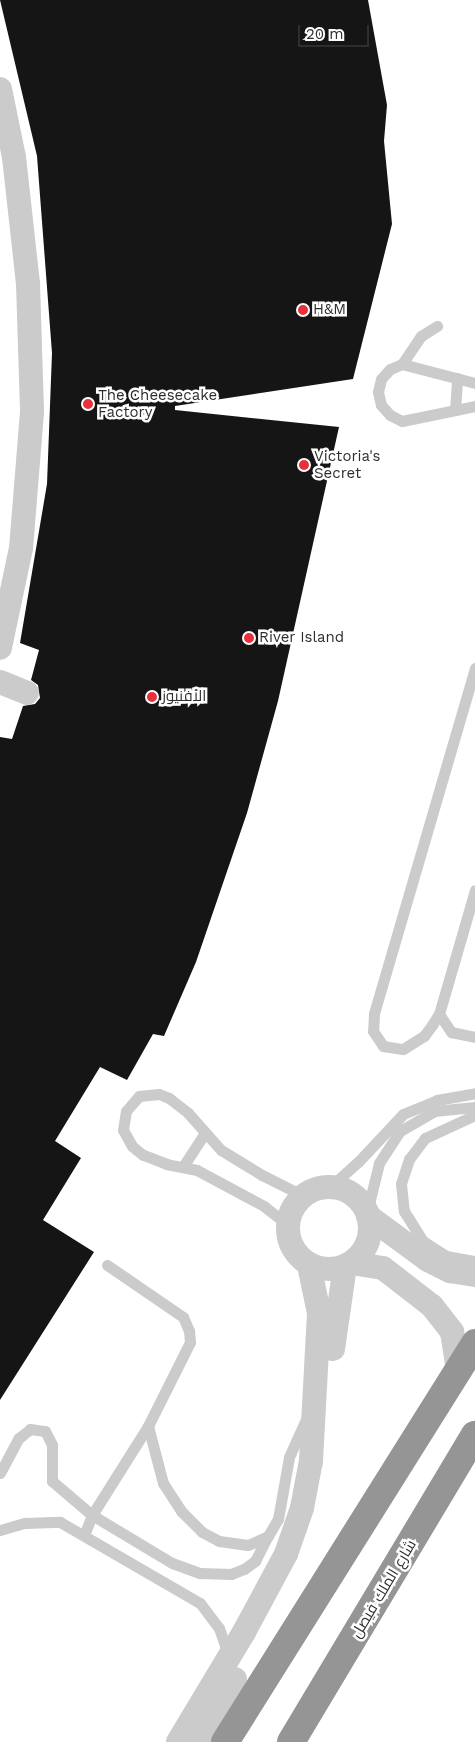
<!DOCTYPE html>
<html>
<head>
<meta charset="utf-8">
<style>
	body { margin:0 }
	#map { position:relative; width:475px; height:1742px; overflow:hidden; background:#fff; font-family:"Work Sans",Cairo,sans-serif }
	div>[style] { position:absolute }
	.building>* { inset:0; background:#151515 }
	.lane>* { height:11px; margin:-5.5px; padding:0 5.5px; transform-origin:5.5px; border-radius:5.5px; background:#cbcbcb }
	.street>* { height:24px; margin:-12px; padding:0 12px; transform-origin:12px; border-radius:12px; background:#cbcbcb }
	.street>.ring { margin:-12px; padding:0; box-sizing:content-box; background:none; border:24px solid #cbcbcb; border-radius:50% }
	.highway>* { height:28px; margin:-14px; padding:0 14px; transform-origin:14px; border-radius:14px; background:#959595 }
	.dots>* { width:14px; height:14px; translate:-50% -50%; box-sizing:border-box; border:2px solid #fff; border-radius:50% }
	span { translate:-50% -50%; white-space:nowrap; text-align:center; line-height:1.15; -webkit-text-stroke:5px #fff; paint-order:stroke }
	.poi-label { font-size:15px; color:#2e2e2e }
	.left { translate:0 -50%; text-align:left }
	.street-label { font-size:15px; color:#2e2e2e }
	.scale { position:absolute; left:298px; top:25px; width:71px; height:22px; box-sizing:border-box; border:2px solid #2e2e2e; border-top:0; padding-left:6px; font-size:15px; line-height:18px; white-space:nowrap; color:#2e2e2e; -webkit-text-stroke:4px #fff; paint-order:stroke }
</style>
</head>
<body>
<div id="map">
	<div class="building">
		<div style="clip-path:polygon(0 0,368px 0,387px 105px,384px 141px,392px 224px,353px 379px,175px 406px,175px 410px,339px 427px,278px 701px,247px 813px,196px 962px,164px 1036px,153px 1034px,127px 1080px,100px 1067px,55px 1141px,81px 1158px,43px 1220px,94px 1252px,0 1400px,0 737px,12px 739px,23px 706px,35px 704px,40px 698px,38px 685px,31px 680px,39px 650px,20px 643px,47px 484px,52px 353px,37px 156px)"></div>
	</div>
	<div class="lane">
		<div style="left:402px;top:364px;width:34px;rotate:-56deg"></div>
		<div style="left:421px;top:336px;width:19px;rotate:-32deg"></div>
		<div style="left:475px;top:383px;width:75px;rotate:-165.4deg"></div>
		<div style="left:402px;top:364px;width:13px;rotate:157deg"></div>
		<div style="left:390px;top:369px;width:13px;rotate:132deg"></div>
		<div style="left:381px;top:379px;width:13px;rotate:103deg"></div>
		<div style="left:378px;top:392px;width:13px;rotate:77deg"></div>
		<div style="left:381px;top:405px;width:13px;rotate:48deg"></div>
		<div style="left:390px;top:415px;width:13px;rotate:27deg"></div>
		<div style="left:402px;top:421px;width:75px;rotate:-11.6deg"></div>
		<div style="left:455px;top:410px;width:32px;rotate:-86deg"></div>
		<div style="left:475px;top:668px;width:360px;rotate:106.3deg"></div>
		<div style="left:374px;top:1014px;width:17px;rotate:93deg"></div>
		<div style="left:373px;top:1031px;width:18px;rotate:56deg"></div>
		<div style="left:383px;top:1046px;width:20px;rotate:9deg"></div>
		<div style="left:403px;top:1049px;width:25px;rotate:-32deg"></div>
		<div style="left:424px;top:1036px;width:14px;rotate:-54deg"></div>
		<div style="left:432px;top:1025px;width:13px;rotate:-58deg"></div>
		<div style="left:439px;top:1014px;width:129px;rotate:-73.8deg"></div>
		<div style="left:439px;top:1014px;width:22px;rotate:56deg"></div>
		<div style="left:451px;top:1032px;width:25px;rotate:12deg"></div>
		<div style="left:475px;top:1115px;width:55px;rotate:155.3deg"></div>
		<div style="left:425px;top:1138px;width:26px;rotate:127deg"></div>
		<div style="left:409px;top:1159px;width:26px;rotate:108deg"></div>
		<div style="left:401px;top:1184px;width:27px;rotate:84deg"></div>
		<div style="left:404px;top:1211px;width:36px;rotate:58deg"></div>
		<div style="left:423px;top:1241px;width:27px;rotate:33deg"></div>
		<div style="left:446px;top:1256px;width:29px;rotate:10deg"></div>
		<div style="left:184px;top:1165px;width:38px;rotate:-57deg"></div>
		<div style="left:330px;top:1187px;width:38px;rotate:-42deg"></div>
		<div style="left:358px;top:1162px;width:66px;rotate:-46.8deg"></div>
		<div style="left:403px;top:1114px;width:37px;rotate:-22deg"></div>
		<div style="left:437px;top:1100px;width:39px;rotate:-10deg"></div>
		<div style="left:367px;top:1212px;width:50px;rotate:-76.2deg"></div>
		<div style="left:379px;top:1163px;width:38px;rotate:-57deg"></div>
		<div style="left:400px;top:1131px;width:39px;rotate:-30deg"></div>
		<div style="left:434px;top:1111px;width:41px;rotate:-5.6deg"></div>
		<div style="left:288px;top:1225px;width:31px;rotate:-142deg"></div>
		<div style="left:264px;top:1206px;width:76px;rotate:-151.8deg"></div>
		<div style="left:197px;top:1170px;width:31px;rotate:-169deg"></div>
		<div style="left:167px;top:1164px;width:26px;rotate:-159deg"></div>
		<div style="left:143px;top:1155px;width:14px;rotate:-141deg"></div>
		<div style="left:132px;top:1146px;width:18px;rotate:-119deg"></div>
		<div style="left:123px;top:1130px;width:19px;rotate:-81deg"></div>
		<div style="left:126px;top:1111px;width:20px;rotate:-49deg"></div>
		<div style="left:139px;top:1096px;width:20px;rotate:-6deg"></div>
		<div style="left:159px;top:1094px;width:11px;rotate:22deg"></div>
		<div style="left:169px;top:1098px;width:24px;rotate:38deg"></div>
		<div style="left:188px;top:1113px;width:50px;rotate:48.3deg"></div>
		<div style="left:221px;top:1150px;width:48px;rotate:31.4deg"></div>
		<div style="left:262px;top:1175px;width:47px;rotate:26.6deg"></div>
		<div style="left:148px;top:1426px;width:59px;rotate:75.3deg"></div>
		<div style="left:163px;top:1483px;width:33px;rotate:57deg"></div>
		<div style="left:181px;top:1511px;width:30px;rotate:45deg"></div>
		<div style="left:202px;top:1532px;width:19px;rotate:28deg"></div>
		<div style="left:219px;top:1541px;width:29px;rotate:8deg"></div>
		<div style="left:248px;top:1545px;width:22px;rotate:-24deg"></div>
		<div style="left:268px;top:1536px;width:20px;rotate:-60deg"></div>
		<div style="left:278px;top:1519px;width:63px;rotate:-79.9deg"></div>
		<div style="left:289px;top:1457px;width:46px;rotate:-65.7deg"></div>
		<div style="left:0;top:1473px;width:40px;rotate:-62deg"></div>
		<div style="left:19px;top:1438px;width:14px;rotate:-39deg"></div>
		<div style="left:30px;top:1429px;width:15px;rotate:8deg"></div>
		<div style="left:45px;top:1431px;width:16px;rotate:63deg"></div>
		<div style="left:52px;top:1445px;width:36px;rotate:90deg"></div>
		<div style="left:52px;top:1481px;width:52px;rotate:40.4deg"></div>
		<div style="left:92px;top:1515px;width:93px;rotate:31deg"></div>
		<div style="left:172px;top:1563px;width:30px;rotate:20deg"></div>
		<div style="left:200px;top:1573px;width:31px;rotate:2deg"></div>
		<div style="left:231px;top:1574px;width:14px;rotate:-21deg"></div>
		<div style="left:244px;top:1569px;width:14px;rotate:-36deg"></div>
		<div style="left:255px;top:1561px;width:28px;rotate:-63deg"></div>
		<div style="left:0;top:1530px;width:26px;rotate:-16deg"></div>
		<div style="left:25px;top:1523px;width:35px;rotate:-2deg"></div>
		<div style="left:60px;top:1522px;width:162px;rotate:30.1deg"></div>
		<div style="left:200px;top:1603px;width:31px;rotate:53deg"></div>
		<div style="left:219px;top:1628px;width:28px;rotate:71deg"></div>
		<div style="left:84px;top:1535px;width:22px;rotate:-68deg"></div>
		<div style="left:92px;top:1515px;width:105px;rotate:-57.8deg"></div>
		<div style="left:148px;top:1426px;width:94px;rotate:-63.4deg"></div>
		<div style="left:190px;top:1342px;width:11px;rotate:-95deg"></div>
		<div style="left:189px;top:1331px;width:15px;rotate:-113deg"></div>
		<div style="left:183px;top:1317px;width:92px;rotate:-145.6deg"></div>
	</div>
	<div class="street">
		<div style="left:0;top:89px;width:69px;rotate:78.4deg"></div>
		<div style="left:14px;top:157px;width:127px;rotate:83.7deg"></div>
		<div style="left:28px;top:283px;width:129px;rotate:88.2deg"></div>
		<div style="left:32px;top:412px;width:136px;rotate:94.6deg"></div>
		<div style="left:21px;top:548px;width:102px;rotate:101.9deg"></div>
		<div style="left:0;top:682px;width:29px;rotate:22deg"></div>
		<div class="ring" style="left:288px;top:1187px;width:58px;height:58px"></div>
		<div style="left:368px;top:1216px;width:74px;rotate:36.3deg"></div>
		<div style="left:428px;top:1260px;width:25px;rotate:27deg"></div>
		<div style="left:450px;top:1271px;width:25px;rotate:9deg"></div>
		<div style="left:351px;top:1263px;width:32px;rotate:9deg"></div>
		<div style="left:383px;top:1268px;width:62px;rotate:37.8deg"></div>
		<div style="left:432px;top:1306px;width:33px;rotate:52deg"></div>
		<div style="left:452px;top:1332px;width:39px;rotate:81deg"></div>
		<div style="left:333px;top:1349px;width:84px;rotate:-81.8deg"></div>
		<div style="left:178px;top:1742px;width:128px;rotate:-59deg"></div>
		<div style="left:244px;top:1632px;width:89px;rotate:-61.7deg"></div>
		<div style="left:286px;top:1554px;width:49px;rotate:-70.8deg"></div>
		<div style="left:302px;top:1508px;width:48px;rotate:-79.2deg"></div>
		<div style="left:311px;top:1461px;width:148px;rotate:-86.9deg"></div>
		<div style="left:319px;top:1313px;width:49px;rotate:-101.8deg"></div>
		<div style="left:198px;top:1742px;width:73px;rotate:-59.6deg"></div>
	</div>
	<div class="highway">
		<div style="left:225px;top:1742px;width:471px;rotate:-57.9deg"></div>
		<div style="left:291px;top:1742px;width:358px;rotate:-59.1deg"></div>
	</div>
	<div class="dots">
		<div style="left:303px;top:310px;background:#e6303c"></div>
		<div style="left:88px;top:404px;background:#e6303c"></div>
		<div style="left:304px;top:465px;background:#e6303c"></div>
		<div style="left:249px;top:638px;background:#e6303c"></div>
		<div style="left:152px;top:697px;background:#e6303c"></div>
	</div>
	<div class="poi-label">
		<span class="left" style="left:313px;top:310px">H&amp;M</span>
		<span class="left" style="left:98px;top:404px">The Cheesecake<br>Factory</span>
		<span class="left" style="left:314px;top:465px">Victoria's<br>Secret</span>
		<span class="left" style="left:259px;top:638px">River Island</span>
		<span class="left" style="left:162px;top:697px">الأفنيوز</span>
	</div>
	<div class="street-label">
		<span style="left:384px;top:1589px;rotate:-59deg">شارع الملك فيصل</span>
	</div>
	<div class="scale">20 m</div>
</div>
</body>
</html>
